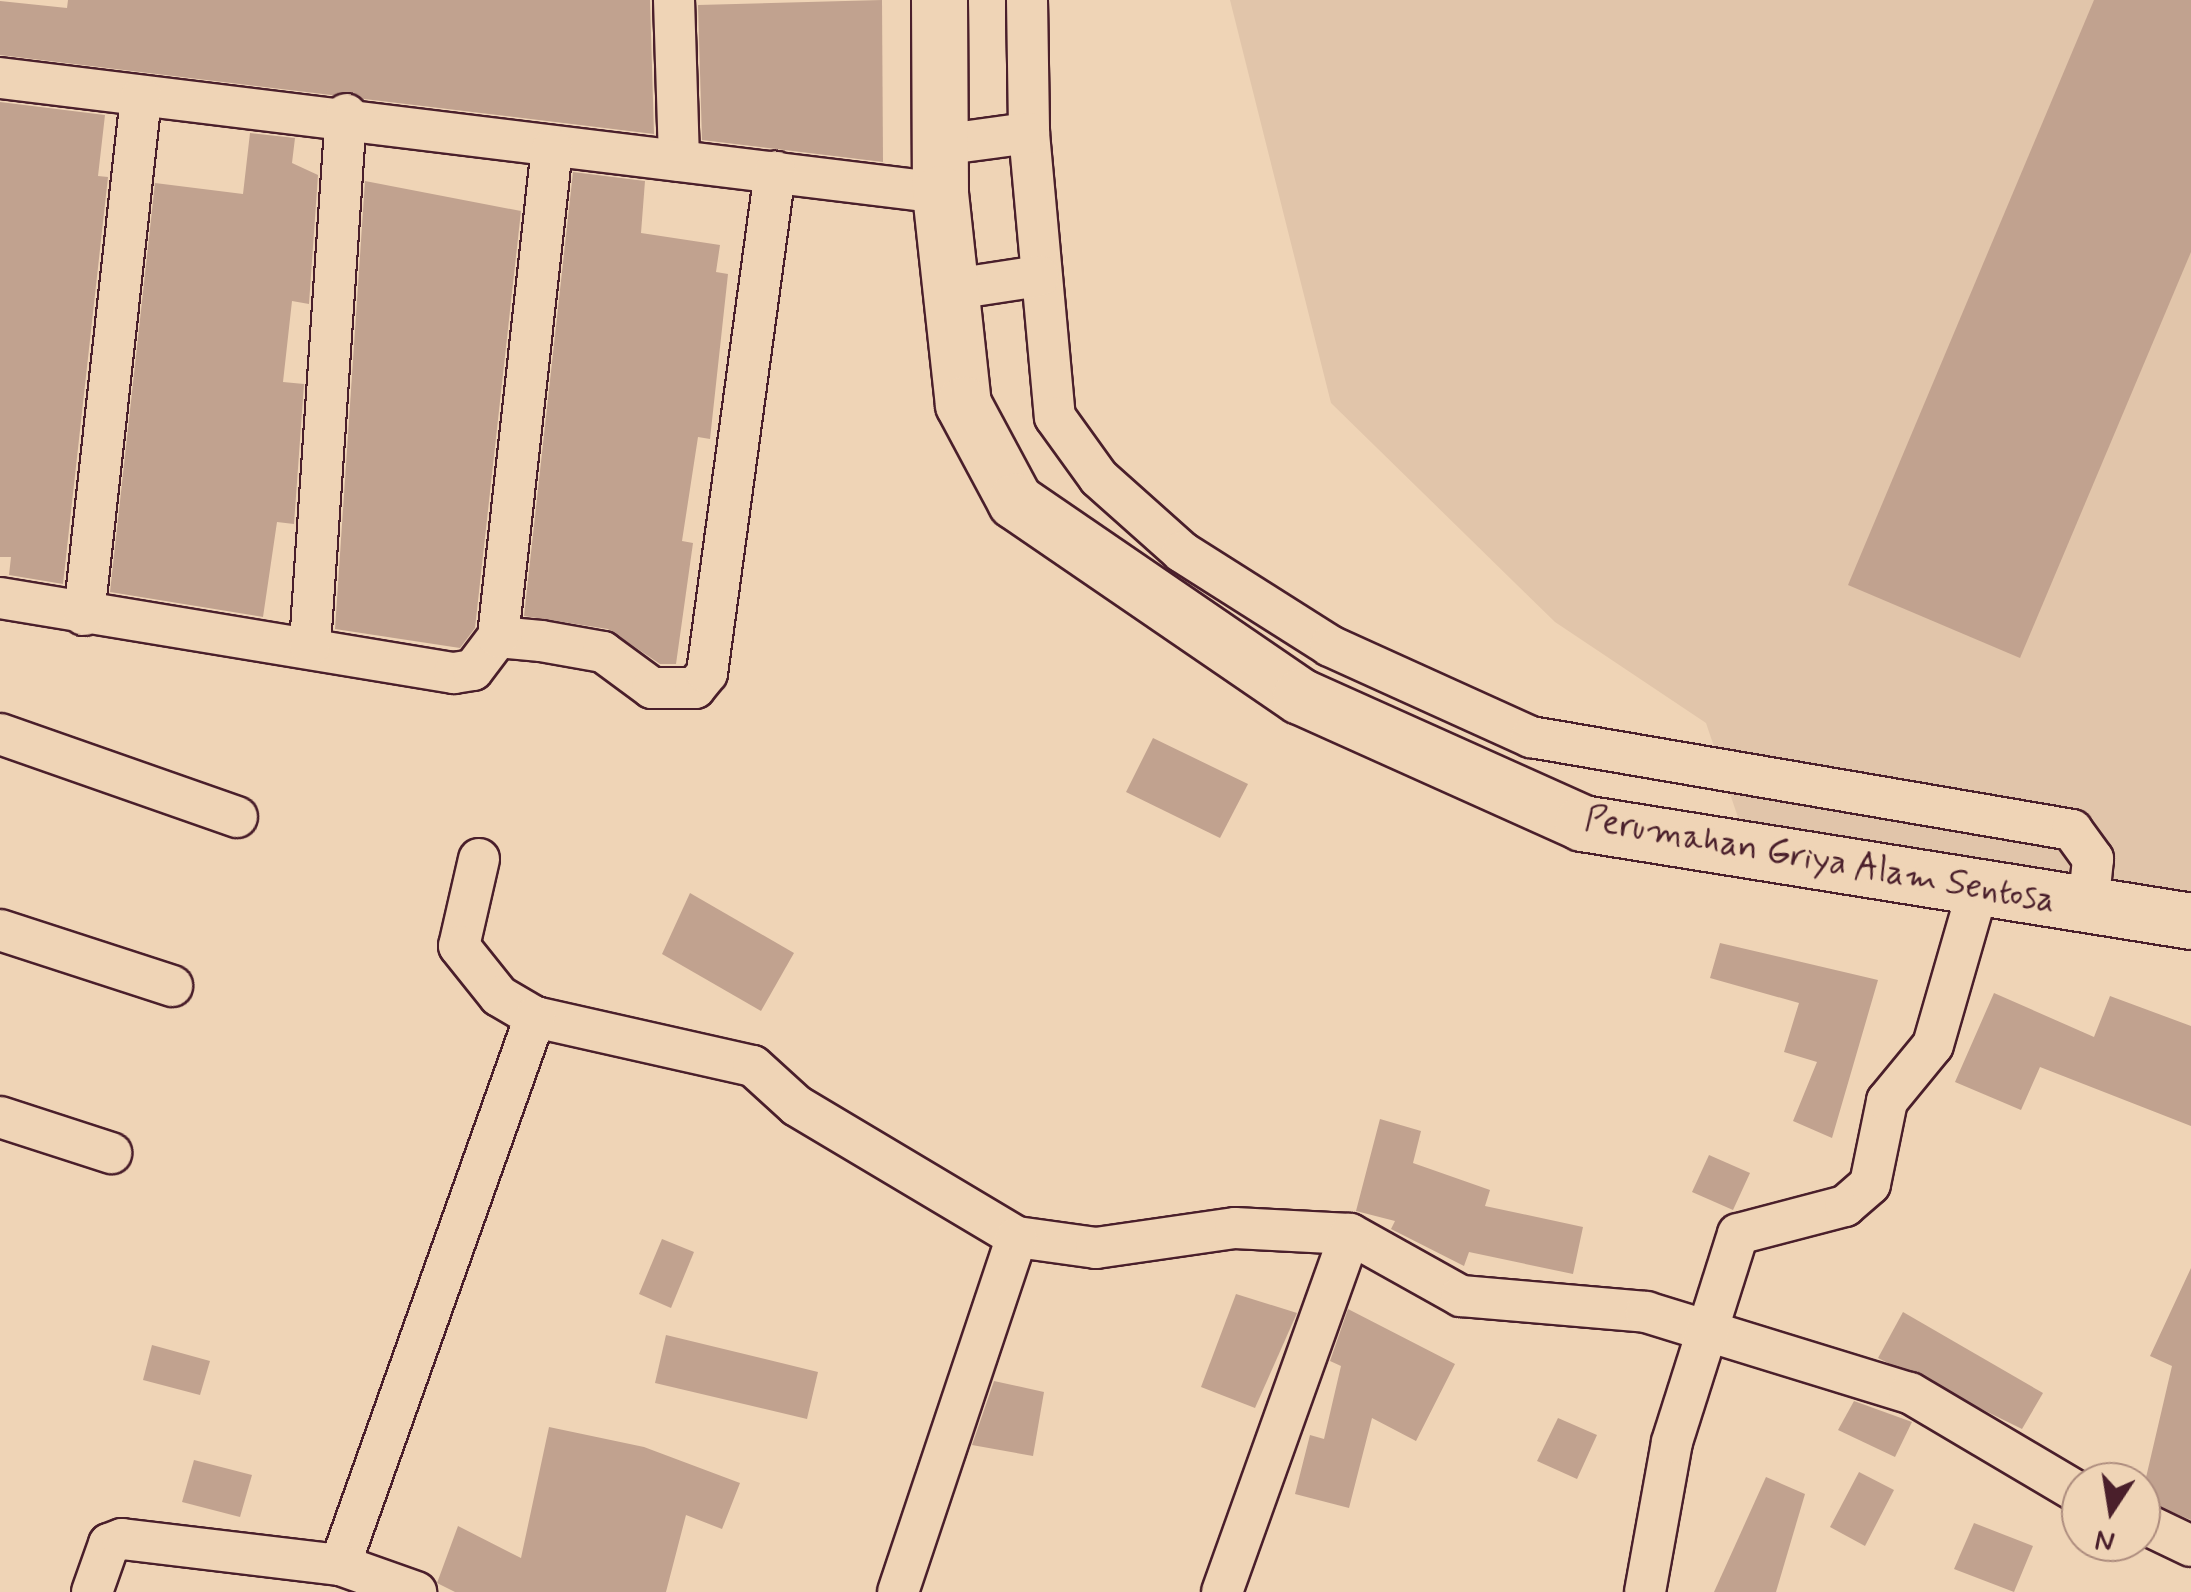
<!DOCTYPE html>
<html>
<head>
<meta charset="utf-8">
<style>
	body { margin:0 }
	#map { position:relative; width:2191px; height:1592px; overflow:hidden; background:#efd4b6; font-family:Mynerve,sans-serif }
	div>[style] { position:absolute }
	.built>* { inset:0; background:#e1c5aa }
	.building>* { inset:0; background:#c1a28f }
	.roads { filter:drop-shadow(2px 0 #4a1f2b) drop-shadow(-2px 0 #4a1f2b) drop-shadow(0 2px #4a1f2b) drop-shadow(0 -2px #4a1f2b) }
	.street>* { height:40px; margin:-20px; padding:0 20px; transform-origin:20px; border-radius:20px; background:#efd4b6 }
	.secondary>* { height:55px; margin:-27.5px; padding:0 27.5px; transform-origin:27.5px; border-radius:27.5px; background:#efd4b6 }
	span { translate:-50% -50%; white-space:nowrap; text-align:center; line-height:1.15; -webkit-text-stroke:8px #efd4b6; paint-order:stroke }
	.street-label { font-size:35px; color:#4a1f2b }
	.north { position:absolute; left:2061px; top:1462px; width:100px; height:100px; box-sizing:border-box; background:#efd4b6; border:2px solid #ad8c7e; border-radius:50%; rotate:192deg; font-size:28px; font-weight:700; line-height:40px; text-align:center; color:#4a1f2b }
	.north::after { content:''; display:block; margin:auto; width:35px; height:45px; background:#4a1f2b; clip-path:polygon(50% 0,100% 100%,50% 72%,0 100%) }
</style>
</head>
<body>
<div id="map">
	<div class="built">
		<div style="clip-path:polygon(1230px 0,2191px 0,2191px 900px,1745px 838px,1706px 723px,1555px 622px,1331px 403px)"></div>
	</div>
	<div class="building">
		<div style="clip-path:polygon(68px 0,650px 0,654px 134px,0 55px,0 1px,67px 8px)"></div>
		<div style="clip-path:polygon(882px 0,883px 162px,702px 140px,698px 5px)"></div>
		<div style="clip-path:polygon(2094px 0,2191px 0,2191px 252px,2020px 658px,1848px 585px)"></div>
		<div style="clip-path:polygon(0 102px,105px 115px,98px 176px,108px 177px,63px 584px,9px 575px,11px 557px,0 557px)"></div>
		<div style="clip-path:polygon(250px 133px,295px 138px,292px 163px,318px 175px,309px 304px,292px 301px,283px 382px,304px 384px,294px 524px,277px 522px,263px 617px,110px 592px,155px 183px,243px 194px)"></div>
		<div style="clip-path:polygon(573px 172px,645px 181px,641px 233px,720px 245px,716px 272px,728px 274px,710px 439px,698px 437px,682px 541px,693px 543px,676px 664px,660px 664px,608px 629px,524px 616px)"></div>
		<div style="clip-path:polygon(365px 181px,521px 211px,475px 628px,460px 648px,335px 629px)"></div>
		<div style="clip-path:polygon(1153px 738px,1248px 784px,1220px 838px,1126px 792px)"></div>
		<div style="clip-path:polygon(690px 893px,794px 953px,761px 1011px,662px 954px)"></div>
		<div style="clip-path:polygon(1720px 943px,1878px 980px,1832px 1138px,1793px 1121px,1817px 1062px,1784px 1052px,1799px 1003px,1710px 978px)"></div>
		<div style="clip-path:polygon(1994px 993px,2094px 1037px,2110px 996px,2191px 1026px,2191px 1126px,2040px 1067px,2021px 1110px,1955px 1082px)"></div>
		<div style="clip-path:polygon(1380px 1119px,1421px 1131px,1413px 1163px,1490px 1190px,1485px 1206px,1583px 1227px,1573px 1274px,1469px 1252px,1464px 1266px,1391px 1229px,1395px 1221px,1356px 1211px)"></div>
		<div style="clip-path:polygon(1709px 1155px,1750px 1173px,1733px 1210px,1692px 1192px)"></div>
		<div style="clip-path:polygon(662px 1239px,694px 1252px,671px 1308px,639px 1294px)"></div>
		<div style="clip-path:polygon(2191px 1268px,2191px 1520px,2141px 1499px,2172px 1366px,2150px 1356px)"></div>
		<div style="clip-path:polygon(1236px 1294px,1297px 1313px,1255px 1408px,1201px 1387px)"></div>
		<div style="clip-path:polygon(1348px 1309px,1455px 1364px,1416px 1441px,1372px 1418px,1349px 1508px,1295px 1494px,1310px 1435px,1324px 1439px,1341px 1366px,1330px 1361px)"></div>
		<div style="clip-path:polygon(1903px 1312px,2043px 1393px,2022px 1429px,1878px 1358px)"></div>
		<div style="clip-path:polygon(666px 1335px,818px 1372px,807px 1419px,655px 1383px)"></div>
		<div style="clip-path:polygon(152px 1345px,210px 1361px,200px 1395px,143px 1380px)"></div>
		<div style="clip-path:polygon(994px 1381px,1044px 1392px,1033px 1456px,972px 1445px)"></div>
		<div style="clip-path:polygon(1854px 1401px,1912px 1422px,1895px 1457px,1838px 1430px)"></div>
		<div style="clip-path:polygon(1558px 1418px,1597px 1435px,1577px 1479px,1537px 1461px)"></div>
		<div style="clip-path:polygon(549px 1427px,644px 1447px,740px 1483px,722px 1529px,686px 1515px,666px 1592px,455px 1592px,437px 1583px,458px 1526px,521px 1558px)"></div>
		<div style="clip-path:polygon(194px 1460px,252px 1475px,240px 1517px,182px 1502px)"></div>
		<div style="clip-path:polygon(1859px 1472px,1894px 1490px,1865px 1546px,1830px 1527px)"></div>
		<div style="clip-path:polygon(1766px 1477px,1805px 1494px,1776px 1592px,1714px 1592px)"></div>
		<div style="clip-path:polygon(1974px 1523px,2033px 1546px,2014px 1592px,1954px 1569px)"></div>
	</div>
	<div class="roads">
		<div class="street">
			<div style="left:674px;top:0;width:161px;rotate:88.2deg"></div>
			<div style="left:1027px;top:0;width:133px;rotate:89.1deg"></div>
			<div style="left:1029px;top:133px;width:285px;rotate:84.8deg"></div>
			<div style="left:1055px;top:417px;width:75px;rotate:54.2deg"></div>
			<div style="left:1099px;top:478px;width:111px;rotate:41.7deg"></div>
			<div style="left:1182px;top:552px;width:175px;rotate:32.4deg"></div>
			<div style="left:1330px;top:646px;width:221px;rotate:24.4deg"></div>
			<div style="left:1531px;top:737px;width:549px;rotate:9.75deg"></div>
			<div style="left:2072px;top:830px;width:36px;rotate:54deg"></div>
			<div style="left:2093px;top:859px;width:49px;rotate:95.8deg"></div>
			<div style="left:0;top:78px;width:947px;rotate:6.97deg"></div>
			<div style="left:940px;top:145px;width:90px;rotate:-7.7deg"></div>
			<div style="left:948px;top:290px;width:92px;rotate:-8.7deg"></div>
			<div style="left:0;top:598px;width:460px;rotate:9.4deg"></div>
			<div style="left:454px;top:673px;width:19px;rotate:-9deg"></div>
			<div style="left:473px;top:670px;width:41px;rotate:-52.9deg"></div>
			<div style="left:498px;top:637px;width:43px;rotate:5.3deg"></div>
			<div style="left:541px;top:641px;width:63px;rotate:10.1deg"></div>
			<div style="left:603px;top:652px;width:61px;rotate:36.3deg"></div>
			<div style="left:652px;top:688px;width:43px"></div>
			<div style="left:695px;top:688px;width:19px;rotate:-51deg"></div>
			<div style="left:707px;top:673px;width:506px;rotate:-82.27deg"></div>
			<div style="left:84px;top:615px;width:521px;rotate:-83.72deg"></div>
			<div style="left:498px;top:637px;width:491px;rotate:-83.7deg"></div>
			<div style="left:310px;top:645px;width:532px;rotate:-86.12deg"></div>
			<div style="left:0;top:734px;width:251px;rotate:19.3deg"></div>
			<div style="left:479px;top:859px;width:89px;rotate:102.9deg"></div>
			<div style="left:459px;top:946px;width:64px;rotate:51.3deg"></div>
			<div style="left:499px;top:996px;width:42px;rotate:30.3deg"></div>
			<div style="left:535px;top:1017px;width:223px;rotate:12.7deg"></div>
			<div style="left:753px;top:1066px;width:59px;rotate:42.3deg"></div>
			<div style="left:797px;top:1106px;width:256px;rotate:30.8deg"></div>
			<div style="left:1017px;top:1237px;width:80px;rotate:7.9deg"></div>
			<div style="left:1096px;top:1248px;width:140px;rotate:-8.2deg"></div>
			<div style="left:1235px;top:1228px;width:115px;rotate:3deg"></div>
			<div style="left:1350px;top:1234px;width:127px;rotate:29.2deg"></div>
			<div style="left:1461px;top:1296px;width:186px;rotate:4.9deg"></div>
			<div style="left:1646px;top:1312px;width:276px;rotate:17.1deg"></div>
			<div style="left:1910px;top:1393px;width:199px;rotate:30.6deg"></div>
			<div style="left:0;top:930px;width:181px;rotate:18deg"></div>
			<div style="left:0;top:1117px;width:117px;rotate:18deg"></div>
			<div style="left:2141px;top:1522px;width:55px;rotate:25.6deg"></div>
			<div style="left:340px;top:1565px;width:582px;rotate:-70.41deg"></div>
			<div style="left:92px;top:1592px;width:51px;rotate:-70.5deg"></div>
			<div style="left:109px;top:1544px;width:14px;rotate:-21deg"></div>
			<div style="left:122px;top:1539px;width:220px;rotate:6.8deg"></div>
			<div style="left:340px;top:1565px;width:81px;rotate:19.6deg"></div>
			<div style="left:898px;top:1592px;width:374px;rotate:-71.5deg"></div>
			<div style="left:1222px;top:1592px;width:380px;rotate:-70.3deg"></div>
			<div style="left:1645px;top:1592px;width:152px;rotate:-79.8deg"></div>
			<div style="left:1672px;top:1442px;width:218px;rotate:-72.4deg"></div>
			<div style="left:1738px;top:1234px;width:111px;rotate:-14.7deg"></div>
			<div style="left:1845px;top:1206px;width:33px;rotate:-41deg"></div>
			<div style="left:1870px;top:1184px;width:85px;rotate:-78.4deg"></div>
			<div style="left:1887px;top:1101px;width:72px;rotate:-50.6deg"></div>
			<div style="left:1933px;top:1045px;width:158px;rotate:-73.9deg"></div>
		</div>
		<div class="secondary">
			<div style="left:939px;top:0;width:193px;rotate:89.7deg"></div>
			<div style="left:940px;top:193px;width:212px;rotate:83.8deg"></div>
			<div style="left:963px;top:404px;width:110px;rotate:61.8deg"></div>
			<div style="left:1015px;top:501px;width:345px;rotate:34.4deg"></div>
			<div style="left:1300px;top:696px;width:309px;rotate:24.2deg"></div>
			<div style="left:1582px;top:823px;width:617px;rotate:9.14deg"></div>
		</div>
	</div>
	<div class="street-label">
		<span style="left:1820px;top:860px;rotate:10deg">Perumahan Griya Alam Sentosa</span>
	</div>
	<div class="north">N</div>
</div>
</body>
</html>
